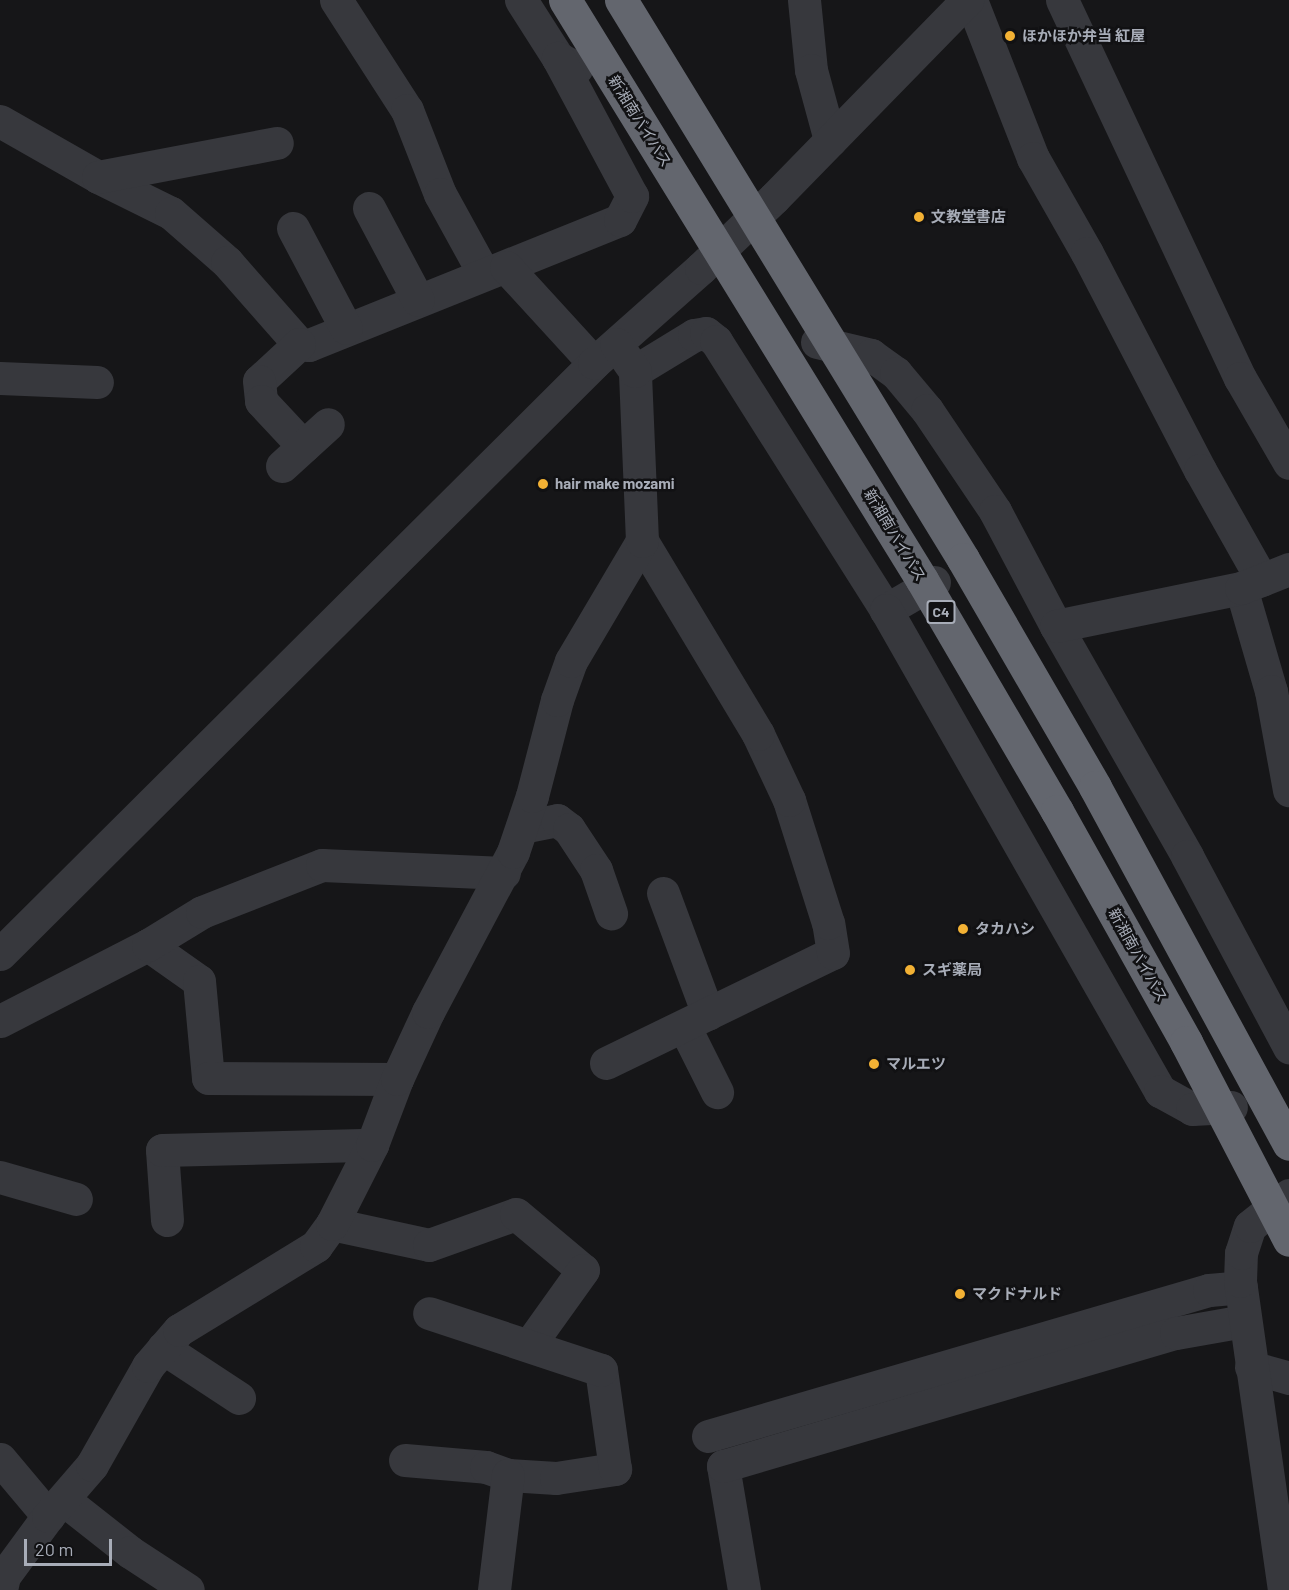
<!DOCTYPE html>
<html>
<head>
<meta charset="utf-8">
<style>
	body { margin:0 }
	#map { position:relative; width:1289px; height:1590px; overflow:hidden; background:#161618; font-family:Barlow,"Noto Sans JP",sans-serif }
	div>[style] { position:absolute }
	.minor>* { height:33px; margin:-16.5px; padding:0 16.5px; transform-origin:16.5px; border-radius:16.5px; background:#37383d }
	.highway>* { height:33px; margin:-16.5px; padding:0 16.5px; transform-origin:16.5px; border-radius:16.5px; background:#63666e }
	.dots>* { width:16px; height:16px; translate:-50% -50%; box-sizing:border-box; border:3px solid #111113; border-radius:50% }
	span { translate:-50% -50%; white-space:nowrap; text-align:center; line-height:1.15; -webkit-text-stroke:5px #111113; paint-order:stroke }
	.shield-label span { padding:2px 4px; background:#111113; border:2px solid; border-radius:4px; -webkit-text-stroke-width:0 }
	.shield-label { font-size:14px; color:#a8adb8; font-weight:700 }
	.poi-label { font-size:15px; color:#a8adb8; font-weight:700 }
	.left { translate:0 -50%; text-align:left }
	.street-label { font-size:15px; color:#a8adb8 }
	.scale { position:absolute; left:24px; top:1539px; width:88px; height:27px; box-sizing:border-box; border:3px solid #a8adb8; border-top:0; padding-left:8px; font-size:18px; line-height:21px; white-space:nowrap; color:#a8adb8; -webkit-text-stroke:4px #111113; paint-order:stroke }
</style>
</head>
<body>
<div id="map">
	<div class="minor">
		<div style="left:336px;top:0;width:131px;rotate:57.2deg"></div>
		<div style="left:407px;top:110px;width:90px;rotate:68.6deg"></div>
		<div style="left:440px;top:194px;width:91px;rotate:61.2deg"></div>
		<div style="left:521px;top:0;width:69px;rotate:57.5deg"></div>
		<div style="left:558px;top:58px;width:21px;rotate:29deg"></div>
		<div style="left:804px;top:0;width:70px;rotate:84.3deg"></div>
		<div style="left:811px;top:70px;width:73px;rotate:74.8deg"></div>
		<div style="left:971px;top:0;width:170px;rotate:68.6deg"></div>
		<div style="left:1033px;top:158px;width:109px;rotate:60.4deg"></div>
		<div style="left:1087px;top:253px;width:245px;rotate:62.5deg"></div>
		<div style="left:1200px;top:470px;width:126px;rotate:60.6deg"></div>
		<div style="left:1062px;top:0;width:418px;rotate:64.8deg"></div>
		<div style="left:1240px;top:378px;width:98px;rotate:60deg"></div>
		<div style="left:0;top:121px;width:113px;rotate:29.7deg"></div>
		<div style="left:98px;top:177px;width:81px;rotate:26.3deg"></div>
		<div style="left:171px;top:213px;width:74px;rotate:41.2deg"></div>
		<div style="left:227px;top:262px;width:109px;rotate:48.7deg"></div>
		<div style="left:299px;top:344px;width:10px;rotate:6deg"></div>
		<div style="left:309px;top:345px;width:335px;rotate:-21.9deg"></div>
		<div style="left:620px;top:220px;width:27px;rotate:-63deg"></div>
		<div style="left:632px;top:196px;width:157px;rotate:-118.2deg"></div>
		<div style="left:98px;top:177px;width:182px;rotate:-10.8deg"></div>
		<div style="left:369px;top:208px;width:104px;rotate:62deg"></div>
		<div style="left:293px;top:228px;width:113px;rotate:62.1deg"></div>
		<div style="left:506px;top:267px;width:130px;rotate:47.5deg"></div>
		<div style="left:817px;top:342px;width:56px;rotate:13.5deg"></div>
		<div style="left:871px;top:355px;width:31px;rotate:36deg"></div>
		<div style="left:896px;top:373px;width:48px;rotate:50deg"></div>
		<div style="left:927px;top:410px;width:122px;rotate:56deg"></div>
		<div style="left:995px;top:511px;width:130px;rotate:62.1deg"></div>
		<div style="left:1056px;top:626px;width:265px;rotate:60.3deg"></div>
		<div style="left:1187px;top:856px;width:217px;rotate:61.9deg"></div>
		<div style="left:299px;top:344px;width:54px;rotate:137.2deg"></div>
		<div style="left:259px;top:381px;width:20px;rotate:84deg"></div>
		<div style="left:261px;top:401px;width:62px;rotate:47deg"></div>
		<div style="left:635px;top:371px;width:69px;rotate:-31.4deg"></div>
		<div style="left:694px;top:335px;width:12px;rotate:-9deg"></div>
		<div style="left:706px;top:333px;width:13px;rotate:39deg"></div>
		<div style="left:716px;top:341px;width:318px;rotate:57.7deg"></div>
		<div style="left:0;top:378px;width:97px;rotate:2.4deg"></div>
		<div style="left:282px;top:466px;width:62px;rotate:-42.4deg"></div>
		<div style="left:934px;top:582px;width:56px;rotate:149.7deg"></div>
		<div style="left:886px;top:610px;width:554px;rotate:60.33deg"></div>
		<div style="left:1160px;top:1091px;width:37px;rotate:29deg"></div>
		<div style="left:1192px;top:1109px;width:39px;rotate:-3deg"></div>
		<div style="left:1241px;top:588px;width:107px;rotate:73.8deg"></div>
		<div style="left:1271px;top:691px;width:101px;rotate:79.7deg"></div>
		<div style="left:1056px;top:626px;width:189px;rotate:-11.6deg"></div>
		<div style="left:1241px;top:588px;width:52px;rotate:-21.6deg"></div>
		<div style="left:522px;top:827px;width:36px;rotate:-11deg"></div>
		<div style="left:557px;top:820px;width:15px;rotate:37deg"></div>
		<div style="left:569px;top:829px;width:49px;rotate:56.6deg"></div>
		<div style="left:596px;top:870px;width:46px;rotate:70.8deg"></div>
		<div style="left:663px;top:893px;width:129px;rotate:69.6deg"></div>
		<div style="left:148px;top:945px;width:62px;rotate:35.2deg"></div>
		<div style="left:199px;top:981px;width:97px;rotate:84.7deg"></div>
		<div style="left:208px;top:1078px;width:189px;rotate:0.3deg"></div>
		<div style="left:0;top:954px;width:838px;rotate:-44.85deg"></div>
		<div style="left:594px;top:363px;width:143px;rotate:-41.6deg"></div>
		<div style="left:701px;top:268px;width:101px;rotate:-43.8deg"></div>
		<div style="left:774px;top:198px;width:277px;rotate:-45.7deg"></div>
		<div style="left:0;top:1021px;width:166px;rotate:-27.2deg"></div>
		<div style="left:148px;top:945px;width:63px;rotate:-31.4deg"></div>
		<div style="left:202px;top:912px;width:129px;rotate:-21.4deg"></div>
		<div style="left:322px;top:865px;width:182px;rotate:2.5deg"></div>
		<div style="left:684px;top:1026px;width:74px;rotate:63.4deg"></div>
		<div style="left:606px;top:1063px;width:252px;rotate:-25.9deg"></div>
		<div style="left:833px;top:953px;width:30px;rotate:-99deg"></div>
		<div style="left:828px;top:923px;width:129px;rotate:-107.6deg"></div>
		<div style="left:789px;top:800px;width:73px;rotate:-115.2deg"></div>
		<div style="left:758px;top:734px;width:225px;rotate:-121deg"></div>
		<div style="left:0;top:1177px;width:79px;rotate:16.1deg"></div>
		<div style="left:167px;top:1220px;width:70px;rotate:-94.1deg"></div>
		<div style="left:162px;top:1150px;width:210px;rotate:-1.4deg"></div>
		<div style="left:332px;top:1224px;width:99px;rotate:12.2deg"></div>
		<div style="left:429px;top:1245px;width:92px;rotate:-19.6deg"></div>
		<div style="left:516px;top:1214px;width:87px;rotate:39.9deg"></div>
		<div style="left:583px;top:1270px;width:91px;rotate:125.6deg"></div>
		<div style="left:163px;top:1348px;width:91px;rotate:33.3deg"></div>
		<div style="left:1251px;top:1367px;width:40px;rotate:16deg"></div>
		<div style="left:708px;top:1436px;width:522px;rotate:-16.25deg"></div>
		<div style="left:1209px;top:1290px;width:32px;rotate:-5deg"></div>
		<div style="left:0;top:1459px;width:75px;rotate:49.9deg"></div>
		<div style="left:405px;top:1460px;width:81px;rotate:4.9deg"></div>
		<div style="left:486px;top:1467px;width:23px;rotate:20deg"></div>
		<div style="left:508px;top:1475px;width:48px;rotate:3.6deg"></div>
		<div style="left:556px;top:1478px;width:60px;rotate:-8.7deg"></div>
		<div style="left:615px;top:1469px;width:100px;rotate:-98deg"></div>
		<div style="left:601px;top:1370px;width:181px;rotate:-161.7deg"></div>
		<div style="left:64px;top:1500px;width:84px;rotate:38.2deg"></div>
		<div style="left:130px;top:1552px;width:69px;rotate:33.2deg"></div>
		<div style="left:1px;top:1590px;width:14px;rotate:-78deg"></div>
		<div style="left:4px;top:1576px;width:74px;rotate:-53.7deg"></div>
		<div style="left:48px;top:1516px;width:67px;rotate:-49.2deg"></div>
		<div style="left:92px;top:1465px;width:114px;rotate:-60.5deg"></div>
		<div style="left:148px;top:1366px;width:48px;rotate:-49.3deg"></div>
		<div style="left:179px;top:1330px;width:161px;rotate:-31.5deg"></div>
		<div style="left:316px;top:1246px;width:27px;rotate:-54deg"></div>
		<div style="left:332px;top:1224px;width:89px;rotate:-63.1deg"></div>
		<div style="left:372px;top:1145px;width:71px;rotate:-69.3deg"></div>
		<div style="left:397px;top:1079px;width:74px;rotate:-65.2deg"></div>
		<div style="left:428px;top:1012px;width:181px;rotate:-62deg"></div>
		<div style="left:513px;top:852px;width:59px;rotate:-71.3deg"></div>
		<div style="left:532px;top:796px;width:99px;rotate:-75.4deg"></div>
		<div style="left:557px;top:700px;width:41px;rotate:-70.3deg"></div>
		<div style="left:571px;top:661px;width:139px;rotate:-59.4deg"></div>
		<div style="left:642px;top:541px;width:170px;rotate:-92.4deg"></div>
		<div style="left:635px;top:371px;width:33px;rotate:-125deg"></div>
		<div style="left:494px;top:1590px;width:116px;rotate:-83.1deg"></div>
		<div style="left:744px;top:1590px;width:126px;rotate:-99.6deg"></div>
		<div style="left:723px;top:1466px;width:472px;rotate:-16.4deg"></div>
		<div style="left:1176px;top:1333px;width:69px;rotate:-10deg"></div>
		<div style="left:1284px;top:1590px;width:312px;rotate:-98.1deg"></div>
		<div style="left:1240px;top:1281px;width:28px;rotate:-88deg"></div>
		<div style="left:1241px;top:1253px;width:28px;rotate:-72deg"></div>
		<div style="left:1250px;top:1226px;width:50px;rotate:-38.5deg"></div>
	</div>
	<div class="highway">
		<div style="left:565px;top:0;width:681px;rotate:58.39deg"></div>
		<div style="left:922px;top:580px;width:268px;rotate:59.7deg"></div>
		<div style="left:1057px;top:811px;width:265px;rotate:60.8deg"></div>
		<div style="left:1186px;top:1042px;width:223px;rotate:62.5deg"></div>
		<div style="left:621px;top:0;width:655px;rotate:58.54deg"></div>
		<div style="left:963px;top:559px;width:263px;rotate:59.9deg"></div>
		<div style="left:1095px;top:787px;width:406px;rotate:61.5deg"></div>
	</div>
	<div class="dots">
		<div style="left:1010px;top:36px;background:#f2b134"></div>
		<div style="left:919px;top:217px;background:#f2b134"></div>
		<div style="left:543px;top:484px;background:#f2b134"></div>
		<div style="left:963px;top:929px;background:#f2b134"></div>
		<div style="left:910px;top:970px;background:#f2b134"></div>
		<div style="left:874px;top:1064px;background:#f2b134"></div>
		<div style="left:960px;top:1294px;background:#f2b134"></div>
	</div>
	<div class="shield-label">
		<span style="left:941px;top:612px">C4</span>
	</div>
	<div class="poi-label">
		<span class="left" style="left:1022px;top:36px">ほかほか弁当 紅屋</span>
		<span class="left" style="left:931px;top:217px">文教堂書店</span>
		<span class="left" style="left:555px;top:484px">hair make mozami</span>
		<span class="left" style="left:975px;top:929px">タカハシ</span>
		<span class="left" style="left:922px;top:970px">スギ薬局</span>
		<span class="left" style="left:886px;top:1064px">マルエツ</span>
		<span class="left" style="left:972px;top:1294px">マクドナルド</span>
	</div>
	<div class="street-label">
		<span style="left:640px;top:121px;rotate:58deg">新湘南バイパス</span>
		<span style="left:895px;top:535px;rotate:59deg">新湘南バイパス</span>
		<span style="left:1138px;top:955px;rotate:61deg">新湘南バイパス</span>
	</div>
	<div class="scale">20 m</div>
</div>
</body>
</html>
